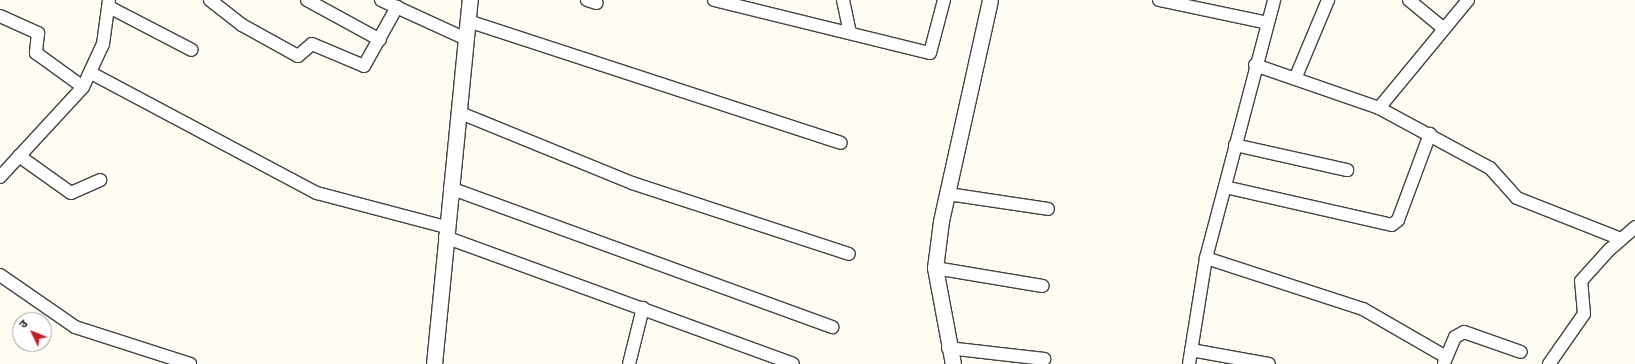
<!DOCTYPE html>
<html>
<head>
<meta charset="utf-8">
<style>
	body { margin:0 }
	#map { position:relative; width:1635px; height:364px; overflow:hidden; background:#fffcf2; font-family:Spectral,"Noto Sans Devanagari",serif }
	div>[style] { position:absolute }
	.roads { filter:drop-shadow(1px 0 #424242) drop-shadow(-1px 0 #424242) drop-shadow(0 1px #424242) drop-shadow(0 -1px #424242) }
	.minor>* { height:12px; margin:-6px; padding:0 6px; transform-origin:6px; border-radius:6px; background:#fff }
	.tertiary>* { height:15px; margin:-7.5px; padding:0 7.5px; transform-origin:7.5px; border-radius:7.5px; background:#fff }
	span { translate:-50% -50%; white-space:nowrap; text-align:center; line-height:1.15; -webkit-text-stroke:4px #fff; paint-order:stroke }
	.north { position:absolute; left:12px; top:312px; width:40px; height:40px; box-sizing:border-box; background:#fff; border:1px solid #9f9f9f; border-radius:50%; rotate:313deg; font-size:11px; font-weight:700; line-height:16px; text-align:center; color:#0f0f0f }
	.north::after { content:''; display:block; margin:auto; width:14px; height:18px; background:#ce1924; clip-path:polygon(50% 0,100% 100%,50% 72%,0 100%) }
</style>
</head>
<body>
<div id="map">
	<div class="roads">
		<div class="minor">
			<div style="left:210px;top:0;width:41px;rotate:38deg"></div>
			<div style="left:242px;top:25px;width:64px;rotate:29deg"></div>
			<div style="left:298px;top:56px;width:18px;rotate:-41deg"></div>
			<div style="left:312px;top:44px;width:56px;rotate:22.9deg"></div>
			<div style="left:364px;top:66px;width:68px;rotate:-60.8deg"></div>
			<div style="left:307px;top:0;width:83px;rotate:28.7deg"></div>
			<div style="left:381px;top:0;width:94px;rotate:24.6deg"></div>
			<div style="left:587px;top:0;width:10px;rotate:17deg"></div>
			<div style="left:714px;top:0;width:222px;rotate:13.8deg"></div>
			<div style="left:930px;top:53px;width:55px;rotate:-75.2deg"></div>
			<div style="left:843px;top:0;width:33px;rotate:78deg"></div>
			<div style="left:1159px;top:0;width:111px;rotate:11.9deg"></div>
			<div style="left:1409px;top:0;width:45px;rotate:39.6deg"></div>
			<div style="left:109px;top:7px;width:93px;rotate:27.4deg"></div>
			<div style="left:0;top:16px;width:42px;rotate:24.1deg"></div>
			<div style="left:38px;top:33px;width:20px;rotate:96deg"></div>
			<div style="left:36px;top:53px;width:58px;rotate:35.9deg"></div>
			<div style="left:468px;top:21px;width:392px;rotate:18.1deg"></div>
			<div style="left:1255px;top:65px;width:131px;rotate:19.1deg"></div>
			<div style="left:1379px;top:108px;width:140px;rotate:-50.5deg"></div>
			<div style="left:91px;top:73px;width:256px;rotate:28deg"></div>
			<div style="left:317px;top:193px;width:133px;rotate:14.8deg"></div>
			<div style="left:1295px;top:79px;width:86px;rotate:-67.3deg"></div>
			<div style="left:1379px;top:108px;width:126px;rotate:28.4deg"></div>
			<div style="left:1490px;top:168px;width:40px;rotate:48deg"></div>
			<div style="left:1517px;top:198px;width:112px;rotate:21.5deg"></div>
			<div style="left:458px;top:112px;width:188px;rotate:22.2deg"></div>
			<div style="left:632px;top:183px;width:228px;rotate:18.1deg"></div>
			<div style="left:1235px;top:145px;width:115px;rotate:12.6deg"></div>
			<div style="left:19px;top:156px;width:64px;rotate:35.4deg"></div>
			<div style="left:71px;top:193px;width:32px;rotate:-24deg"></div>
			<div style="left:0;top:177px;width:122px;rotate:-47.3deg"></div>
			<div style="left:83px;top:87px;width:47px;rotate:-65.1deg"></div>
			<div style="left:103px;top:44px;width:44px;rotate:-82.2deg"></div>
			<div style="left:1225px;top:187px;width:171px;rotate:12.8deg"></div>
			<div style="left:1392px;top:225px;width:8px;rotate:-40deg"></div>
			<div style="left:1398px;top:220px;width:92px;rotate:-69.6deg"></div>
			<div style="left:450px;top:188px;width:407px;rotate:20deg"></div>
			<div style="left:948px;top:194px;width:101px;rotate:8.5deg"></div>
			<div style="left:445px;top:237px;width:370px;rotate:20deg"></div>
			<div style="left:1206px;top:258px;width:165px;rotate:18deg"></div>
			<div style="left:1363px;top:309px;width:96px;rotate:30deg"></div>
			<div style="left:935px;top:268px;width:109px;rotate:9.5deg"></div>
			<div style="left:0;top:275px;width:91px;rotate:34.7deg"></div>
			<div style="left:75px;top:327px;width:121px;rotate:17.8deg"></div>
			<div style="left:948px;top:348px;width:97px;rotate:6.5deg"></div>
			<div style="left:1191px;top:350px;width:79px;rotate:10.2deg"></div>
			<div style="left:1444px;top:363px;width:28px;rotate:-67deg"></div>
			<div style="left:1455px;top:337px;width:10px;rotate:-29deg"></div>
			<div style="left:1464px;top:332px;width:60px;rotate:19.3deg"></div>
			<div style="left:629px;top:364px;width:58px;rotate:-76deg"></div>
			<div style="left:1189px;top:364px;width:107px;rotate:-80.9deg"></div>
			<div style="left:1206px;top:258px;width:267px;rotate:-75.2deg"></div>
			<div style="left:1549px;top:364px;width:61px;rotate:-55deg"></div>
			<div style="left:1584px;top:314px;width:33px;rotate:-95deg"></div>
			<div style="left:1581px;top:281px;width:42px;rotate:-47.9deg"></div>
			<div style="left:1609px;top:250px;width:35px;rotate:-41deg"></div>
		</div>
		<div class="tertiary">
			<div style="left:434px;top:364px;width:366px;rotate:-84.4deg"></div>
			<div style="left:953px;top:364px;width:98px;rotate:-100.6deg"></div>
			<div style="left:935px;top:268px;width:47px;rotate:-82.7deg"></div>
			<div style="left:941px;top:221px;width:226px;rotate:-77.5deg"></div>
		</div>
	</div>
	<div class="north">उ</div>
</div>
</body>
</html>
